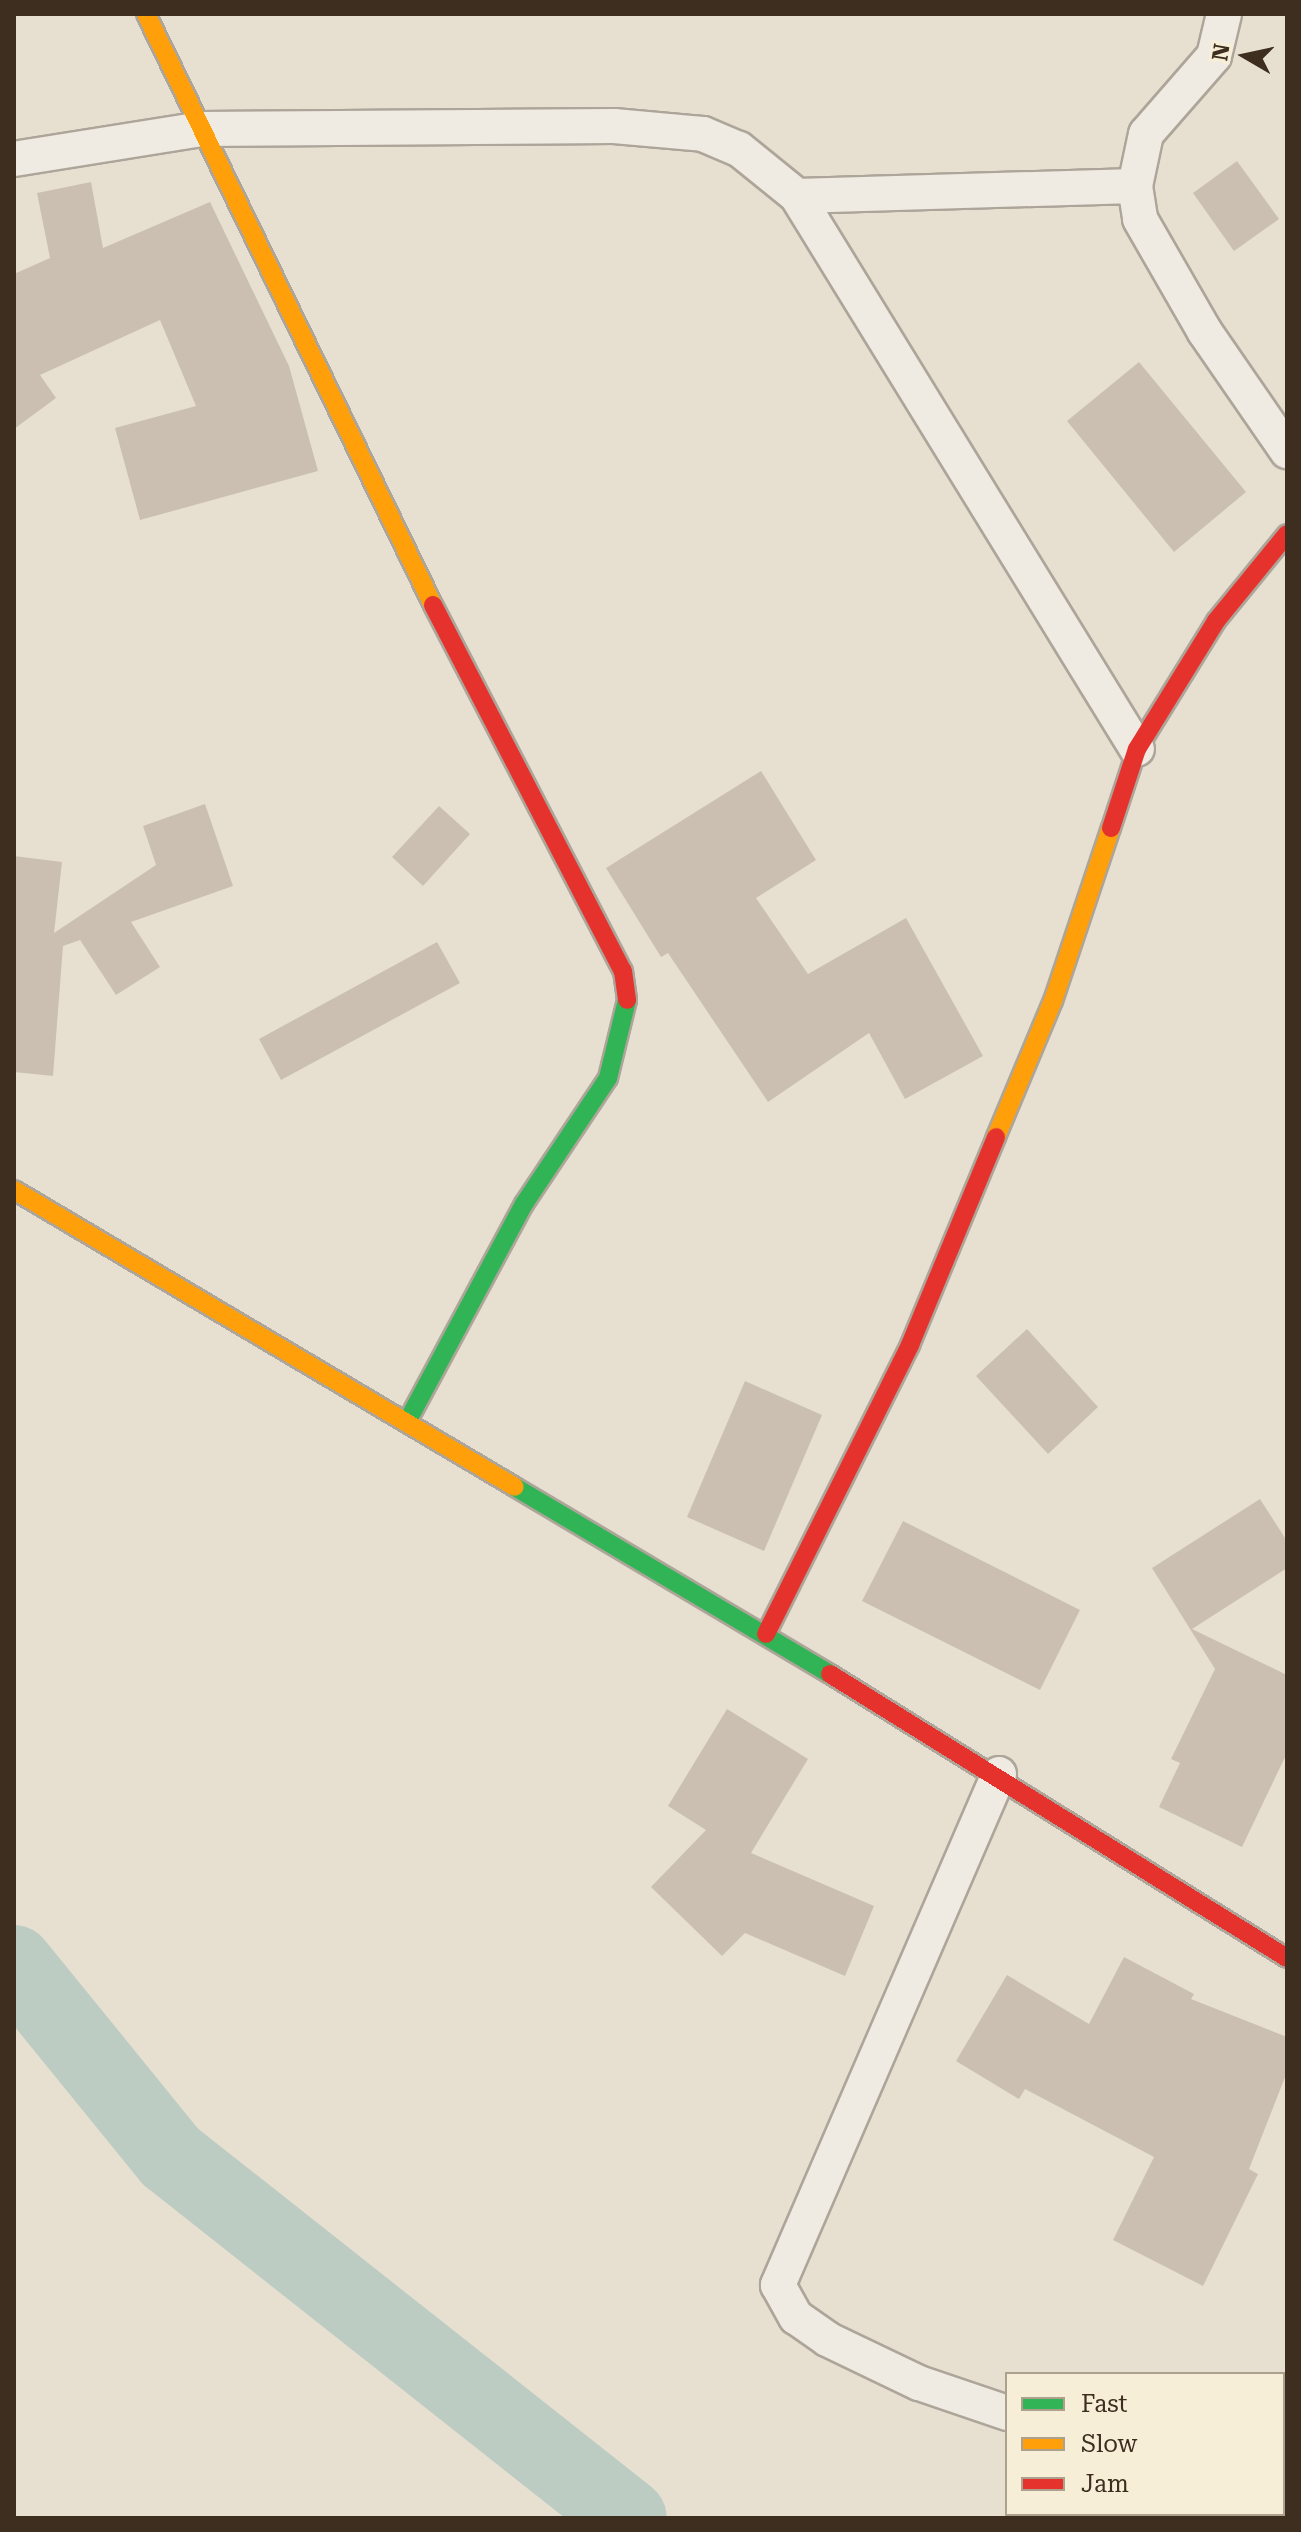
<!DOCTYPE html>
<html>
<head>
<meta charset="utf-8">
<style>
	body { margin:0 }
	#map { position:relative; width:1301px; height:2532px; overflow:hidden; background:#e7e0d1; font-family:"Roboto Serif",serif }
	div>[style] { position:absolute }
	.river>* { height:78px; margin:-39px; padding:0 39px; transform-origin:39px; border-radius:39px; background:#bcccc2 }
	.building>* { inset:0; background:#cbbfb2 }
	.roads { filter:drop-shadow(2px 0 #ada599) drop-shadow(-2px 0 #ada599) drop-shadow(0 2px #ada599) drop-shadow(0 -2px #ada599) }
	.street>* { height:34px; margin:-17px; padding:0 17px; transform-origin:17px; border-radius:17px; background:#efebe3 }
	.fast>* { height:18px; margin:-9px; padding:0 9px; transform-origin:9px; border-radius:9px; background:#30b455 }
	.slow>* { height:18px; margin:-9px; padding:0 9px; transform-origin:9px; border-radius:9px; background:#ff9f0a }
	.jam>* { height:18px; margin:-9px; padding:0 9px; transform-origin:9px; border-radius:9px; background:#e5322d }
	span { translate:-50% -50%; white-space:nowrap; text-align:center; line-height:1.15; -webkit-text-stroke:6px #f7eed8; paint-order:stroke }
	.frame { position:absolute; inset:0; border:16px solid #3d2e20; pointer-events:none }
	.legend { position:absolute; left:1005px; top:2372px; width:280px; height:144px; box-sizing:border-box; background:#f7eed8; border:2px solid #ada18e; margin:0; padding:10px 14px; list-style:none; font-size:24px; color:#3d2e20 }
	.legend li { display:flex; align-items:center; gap:16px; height:40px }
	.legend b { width:40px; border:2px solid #ada18e }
	.north { position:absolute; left:1205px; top:16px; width:80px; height:80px; -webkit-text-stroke:6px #f7eed8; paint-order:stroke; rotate:279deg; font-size:22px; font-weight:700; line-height:32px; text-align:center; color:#3d2e20 }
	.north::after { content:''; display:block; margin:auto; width:28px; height:36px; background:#3d2e20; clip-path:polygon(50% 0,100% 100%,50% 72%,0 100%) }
</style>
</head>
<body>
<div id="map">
	<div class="river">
		<div style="left:14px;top:1964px;width:249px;rotate:50.9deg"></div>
		<div style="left:171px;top:2157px;width:582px;rotate:38.31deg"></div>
	</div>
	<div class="building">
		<div style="clip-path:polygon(1237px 161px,1279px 219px,1234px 251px,1193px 193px)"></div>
		<div style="clip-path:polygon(91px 182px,103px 248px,210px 202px,289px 366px,318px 471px,140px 520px,115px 428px,196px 406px,160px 320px,40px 375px,56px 398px,14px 429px,14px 274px,50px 258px,37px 193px)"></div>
		<div style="clip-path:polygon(1139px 362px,1246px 492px,1174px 552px,1067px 421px)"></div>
		<div style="clip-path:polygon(761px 771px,816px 860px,756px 898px,808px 974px,906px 918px,983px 1056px,905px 1099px,869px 1033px,768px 1102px,668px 953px,661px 957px,606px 868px)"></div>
		<div style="clip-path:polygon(205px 804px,233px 886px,131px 922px,160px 967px,116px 995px,80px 940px,63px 946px,53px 1076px,14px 1072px,14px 856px,62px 862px,54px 933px,156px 865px,143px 826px)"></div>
		<div style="clip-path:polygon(439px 806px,470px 834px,423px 886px,392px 857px)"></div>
		<div style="clip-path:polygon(437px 942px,460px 983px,281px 1080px,259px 1039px)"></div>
		<div style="clip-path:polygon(1027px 1329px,1098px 1407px,1048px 1454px,976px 1376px)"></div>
		<div style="clip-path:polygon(745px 1381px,822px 1415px,764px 1551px,687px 1517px)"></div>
		<div style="clip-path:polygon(1260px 1499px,1287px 1541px,1287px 1568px,1192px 1629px,1287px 1675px,1287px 1753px,1242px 1847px,1159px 1807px,1180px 1763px,1171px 1759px,1215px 1669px,1152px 1568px)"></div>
		<div style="clip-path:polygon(903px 1521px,1080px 1610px,1040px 1690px,862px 1601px)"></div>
		<div style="clip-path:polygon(727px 1709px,808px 1759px,751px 1853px,874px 1906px,845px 1976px,745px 1933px,722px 1956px,651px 1887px,706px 1830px,668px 1806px)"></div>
		<div style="clip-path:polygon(1124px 1957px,1194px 1994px,1191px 1999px,1287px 2037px,1287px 2072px,1249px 2169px,1258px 2174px,1203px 2286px,1113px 2240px,1154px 2157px,1025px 2089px,1019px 2099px,956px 2061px,1007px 1975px,1089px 2024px)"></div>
	</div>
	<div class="roads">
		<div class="street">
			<div style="left:1224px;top:14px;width:43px;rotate:103.4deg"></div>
			<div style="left:1214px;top:56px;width:103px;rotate:131.1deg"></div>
			<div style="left:1146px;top:134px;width:53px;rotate:101.9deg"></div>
			<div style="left:1135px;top:186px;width:33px;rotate:81deg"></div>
			<div style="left:1140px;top:219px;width:130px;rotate:60.1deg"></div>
			<div style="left:1205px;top:332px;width:145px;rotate:55.4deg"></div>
			<div style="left:14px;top:159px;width:189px;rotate:-9.1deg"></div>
			<div style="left:201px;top:129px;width:413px;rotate:-0.4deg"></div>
			<div style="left:614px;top:126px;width:89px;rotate:5.1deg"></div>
			<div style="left:703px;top:134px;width:39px;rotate:23deg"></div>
			<div style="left:739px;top:149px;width:75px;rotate:39deg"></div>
			<div style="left:797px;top:196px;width:338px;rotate:-1.7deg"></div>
			<div style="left:797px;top:196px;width:649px;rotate:58.42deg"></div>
			<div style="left:999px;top:1774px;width:557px;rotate:113.39deg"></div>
			<div style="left:778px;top:2285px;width:37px;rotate:61deg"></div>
			<div style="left:796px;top:2317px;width:38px;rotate:35deg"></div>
			<div style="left:827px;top:2339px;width:102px;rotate:25.6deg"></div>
			<div style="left:919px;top:2383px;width:93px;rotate:18.8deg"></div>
			<div style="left:1283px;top:2420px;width:4px;rotate:-14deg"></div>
			<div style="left:1224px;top:2518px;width:4px;rotate:-76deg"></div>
		</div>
		<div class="fast">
			<div style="left:408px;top:1420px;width:245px;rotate:-61.8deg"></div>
			<div style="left:524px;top:1204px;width:151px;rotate:-56.3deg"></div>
			<div style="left:608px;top:1078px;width:80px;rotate:-76.3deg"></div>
			<div style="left:515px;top:1487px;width:366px;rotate:30.7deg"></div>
		</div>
		<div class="slow">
			<div style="left:146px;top:14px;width:657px;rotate:64.1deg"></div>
			<div style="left:996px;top:1137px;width:147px;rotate:-67.3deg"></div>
			<div style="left:1053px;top:1001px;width:182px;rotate:-71.5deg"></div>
			<div style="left:14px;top:1190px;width:582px;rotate:30.66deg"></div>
		</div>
		<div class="jam">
			<div style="left:433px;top:605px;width:412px;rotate:62.6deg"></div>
			<div style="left:623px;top:971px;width:29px;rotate:82deg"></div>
			<div style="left:1111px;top:828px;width:83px;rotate:-71.8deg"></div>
			<div style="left:1137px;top:749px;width:150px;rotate:-58.3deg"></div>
			<div style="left:1216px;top:621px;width:112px;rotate:-50.8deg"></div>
			<div style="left:766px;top:1634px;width:323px;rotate:-63.5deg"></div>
			<div style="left:910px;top:1345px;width:225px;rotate:-67.5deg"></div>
			<div style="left:830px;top:1674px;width:538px;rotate:31.86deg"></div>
		</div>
	</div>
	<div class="frame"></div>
	<ul class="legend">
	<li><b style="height:10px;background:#30b455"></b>Fast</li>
	<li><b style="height:10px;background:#ff9f0a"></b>Slow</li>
	<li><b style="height:10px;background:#e5322d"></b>Jam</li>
	</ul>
	<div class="north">N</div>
</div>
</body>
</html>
